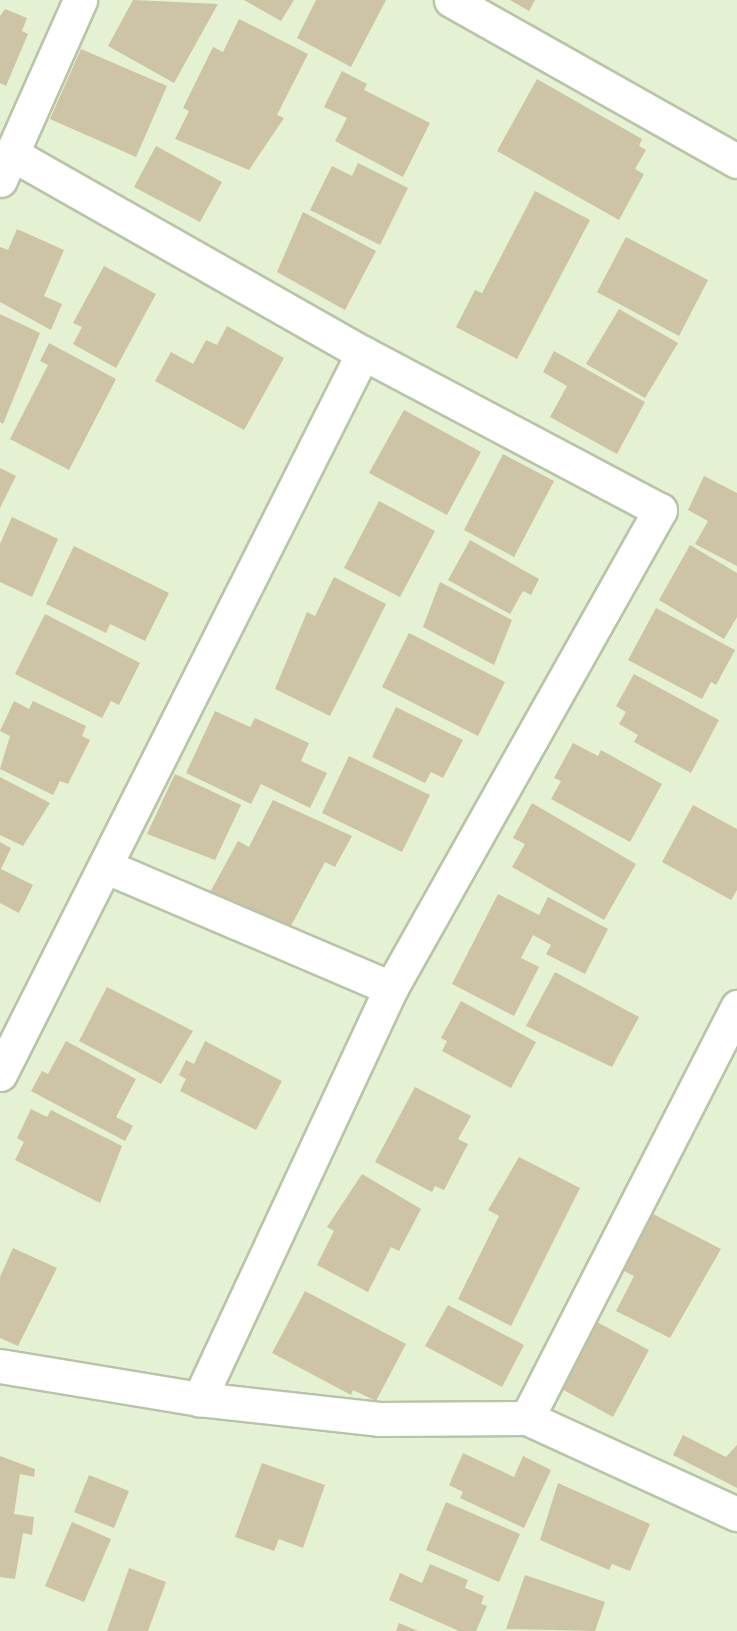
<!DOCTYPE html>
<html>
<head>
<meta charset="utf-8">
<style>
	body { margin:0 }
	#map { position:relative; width:737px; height:1631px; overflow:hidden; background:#e5f1d3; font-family:"Noto Sans",sans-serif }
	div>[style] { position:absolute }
	.building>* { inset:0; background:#cdc4a6 }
	.roads { filter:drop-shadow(2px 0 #b9c4a7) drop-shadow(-2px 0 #b9c4a7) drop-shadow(0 2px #b9c4a7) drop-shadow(0 -2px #b9c4a7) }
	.street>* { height:33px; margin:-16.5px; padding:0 16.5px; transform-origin:16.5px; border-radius:16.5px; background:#fff }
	span { translate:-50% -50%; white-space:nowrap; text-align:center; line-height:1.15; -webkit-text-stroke:4.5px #e5f1d3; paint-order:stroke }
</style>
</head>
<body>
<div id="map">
	<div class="building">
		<div style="clip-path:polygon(133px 0,218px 4px,174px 83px,108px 46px)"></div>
		<div style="clip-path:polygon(244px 0,294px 0,281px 21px)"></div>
		<div style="clip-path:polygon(316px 0,386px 0,351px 67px,297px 38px)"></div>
		<div style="clip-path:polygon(510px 0,535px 0,529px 11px)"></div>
		<div style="clip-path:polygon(5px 9px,27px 18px,22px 31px,28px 34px,6px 86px,0 83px,0 16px)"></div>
		<div style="clip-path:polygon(239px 19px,308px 54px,277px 115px,284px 118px,249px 170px,175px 139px,189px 111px,183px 108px,213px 47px,223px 52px)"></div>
		<div style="clip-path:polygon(81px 49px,167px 86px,136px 157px,50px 119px)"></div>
		<div style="clip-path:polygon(342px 71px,367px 84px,364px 90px,430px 123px,403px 177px,335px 141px,347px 118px,324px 107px)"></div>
		<div style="clip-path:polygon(537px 79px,642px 139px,639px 146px,646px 150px,635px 169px,644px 174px,619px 220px,497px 151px)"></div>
		<div style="clip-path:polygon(156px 146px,222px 182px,200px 222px,134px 187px)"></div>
		<div style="clip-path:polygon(358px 163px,408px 188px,380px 245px,310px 210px,332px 166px,352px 176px)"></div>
		<div style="clip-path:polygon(535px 191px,590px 220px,517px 359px,456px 327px,475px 290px,482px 293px)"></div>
		<div style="clip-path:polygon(303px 212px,376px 251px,345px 310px,277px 272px)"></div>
		<div style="clip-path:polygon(17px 229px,64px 250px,44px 296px,62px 304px,51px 330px,0 302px,0 247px,8px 250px)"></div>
		<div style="clip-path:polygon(626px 237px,708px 280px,679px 336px,597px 292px)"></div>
		<div style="clip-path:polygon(104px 266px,156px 294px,116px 368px,73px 344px,82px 327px,73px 323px)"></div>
		<div style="clip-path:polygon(619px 309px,678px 343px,645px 398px,586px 364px)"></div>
		<div style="clip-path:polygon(0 314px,40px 333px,3px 424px,0 422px)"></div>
		<div style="clip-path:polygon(227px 326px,284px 358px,244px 430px,155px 381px,171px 352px,193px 364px,206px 340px,217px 345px)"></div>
		<div style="clip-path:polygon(49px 343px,116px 379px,69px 470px,10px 439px,48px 365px,40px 361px)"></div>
		<div style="clip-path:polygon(554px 351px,645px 402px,617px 454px,550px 417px,567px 386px,543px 372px)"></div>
		<div style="clip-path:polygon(404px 410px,481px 452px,447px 515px,369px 473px)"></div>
		<div style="clip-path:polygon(503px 454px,554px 481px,514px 557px,464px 530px)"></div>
		<div style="clip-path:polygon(0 468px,16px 476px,0 508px)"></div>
		<div style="clip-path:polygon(704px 476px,737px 493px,737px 566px,695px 544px,708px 521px,688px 510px)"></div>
		<div style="clip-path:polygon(379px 501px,435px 531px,400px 597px,344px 568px)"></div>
		<div style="clip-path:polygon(12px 517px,58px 539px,32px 597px,0 582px,0 544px)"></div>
		<div style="clip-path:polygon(470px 540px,539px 579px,531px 595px,523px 591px,510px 614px,448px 580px)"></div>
		<div style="clip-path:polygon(690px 545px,737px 573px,737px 617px,724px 639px,659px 600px)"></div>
		<div style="clip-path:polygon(74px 546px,169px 593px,145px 641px,110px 624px,106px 633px,46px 604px)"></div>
		<div style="clip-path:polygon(334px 577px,386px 604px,330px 716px,275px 689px,307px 612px,315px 616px)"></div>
		<div style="clip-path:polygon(440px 582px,512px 620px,494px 665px,423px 627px)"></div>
		<div style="clip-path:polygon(656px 608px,735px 650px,716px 685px,711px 682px,702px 699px,628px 660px)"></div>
		<div style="clip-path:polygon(45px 614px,140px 663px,119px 705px,111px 701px,102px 718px,15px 674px)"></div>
		<div style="clip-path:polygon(409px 633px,505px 682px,478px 736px,382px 687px)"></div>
		<div style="clip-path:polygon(634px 674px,719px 720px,691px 773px,634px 742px,638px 735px,619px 724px,626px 712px,616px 706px)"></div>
		<div style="clip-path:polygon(14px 701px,29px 709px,33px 701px,86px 726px,82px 736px,90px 740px,68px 784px,60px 781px,53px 795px,0 769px,10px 736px,0 731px)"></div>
		<div style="clip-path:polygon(396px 707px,463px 740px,443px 778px,431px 772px,425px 783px,372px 757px)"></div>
		<div style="clip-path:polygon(215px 711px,250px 727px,255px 718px,309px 743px,301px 761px,327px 773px,310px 808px,261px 784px,251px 804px,186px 773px)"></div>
		<div style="clip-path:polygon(573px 743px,598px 756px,601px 750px,662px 784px,630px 842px,551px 799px,561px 781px,554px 778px)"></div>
		<div style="clip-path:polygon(349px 756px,430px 795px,402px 852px,322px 813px)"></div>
		<div style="clip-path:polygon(175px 774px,241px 805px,215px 860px,147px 834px)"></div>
		<div style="clip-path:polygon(0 777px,50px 803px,23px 846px,0 835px)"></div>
		<div style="clip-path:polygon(273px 800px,352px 836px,335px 867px,325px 862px,284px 939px,207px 898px,238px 841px,249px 847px)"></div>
		<div style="clip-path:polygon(532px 803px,636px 864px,604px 920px,512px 867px,525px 844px,513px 838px)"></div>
		<div style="clip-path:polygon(693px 805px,737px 829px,737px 890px,731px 900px,662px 862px)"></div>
		<div style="clip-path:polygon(0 842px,11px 848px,1px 869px,33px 885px,19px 913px,0 903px)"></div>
		<div style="clip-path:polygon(498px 894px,539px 915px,548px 897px,608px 929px,585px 974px,546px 954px,551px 945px,533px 935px,521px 958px,539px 967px,514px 1016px,452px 984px)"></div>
		<div style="clip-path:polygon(555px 972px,639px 1017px,612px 1067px,526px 1026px)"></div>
		<div style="clip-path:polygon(107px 987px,193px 1031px,161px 1084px,79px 1041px)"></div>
		<div style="clip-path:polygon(461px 1001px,536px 1042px,511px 1088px,442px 1051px,447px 1041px,441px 1038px)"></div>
		<div style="clip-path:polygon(66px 1041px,136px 1079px,116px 1117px,133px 1126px,125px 1141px,31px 1091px,42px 1071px,48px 1074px)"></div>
		<div style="clip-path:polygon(205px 1041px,282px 1081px,256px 1130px,180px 1091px,186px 1079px,179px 1075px,186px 1060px,194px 1064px)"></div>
		<div style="clip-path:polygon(415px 1087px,471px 1116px,458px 1139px,468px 1144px,444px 1190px,435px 1186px,432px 1192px,375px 1162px)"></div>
		<div style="clip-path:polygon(31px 1109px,47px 1117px,51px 1110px,122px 1146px,100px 1203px,15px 1160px,24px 1142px,17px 1138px)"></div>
		<div style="clip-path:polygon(519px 1157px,580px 1188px,511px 1326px,458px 1299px,499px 1216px,488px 1210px)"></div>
		<div style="clip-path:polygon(362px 1174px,421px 1209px,399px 1251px,391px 1247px,368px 1292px,317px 1265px,334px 1231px,327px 1227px)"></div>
		<div style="clip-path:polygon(651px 1213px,721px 1249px,670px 1338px,616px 1311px,634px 1276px,622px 1270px)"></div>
		<div style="clip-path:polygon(13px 1248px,57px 1268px,18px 1346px,0 1338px,0 1277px)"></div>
		<div style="clip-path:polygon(305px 1291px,406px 1344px,376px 1401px,353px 1390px,351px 1395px,272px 1353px)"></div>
		<div style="clip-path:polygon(448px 1305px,524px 1345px,502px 1387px,425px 1346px)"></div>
		<div style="clip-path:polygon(595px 1321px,649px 1350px,613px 1417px,560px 1388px)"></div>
		<div style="clip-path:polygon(683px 1435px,726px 1457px,737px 1445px,737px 1488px,673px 1455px)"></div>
		<div style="clip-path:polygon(463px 1453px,514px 1477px,523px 1456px,551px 1470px,524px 1528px,460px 1498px,463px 1492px,449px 1485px)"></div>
		<div style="clip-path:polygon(0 1456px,35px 1469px,34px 1477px,20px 1474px,14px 1514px,34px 1517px,32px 1535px,23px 1533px,15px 1579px,0 1577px)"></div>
		<div style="clip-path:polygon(262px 1463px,325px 1485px,303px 1548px,279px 1539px,274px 1551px,235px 1537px)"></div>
		<div style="clip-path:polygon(89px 1475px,129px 1491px,114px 1528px,74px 1512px)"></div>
		<div style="clip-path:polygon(558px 1483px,650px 1524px,630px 1571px,612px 1564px,609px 1570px,540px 1540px)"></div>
		<div style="clip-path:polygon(446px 1502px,520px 1534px,499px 1582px,426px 1550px)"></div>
		<div style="clip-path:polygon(72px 1522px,111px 1539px,84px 1602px,45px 1586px)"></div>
		<div style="clip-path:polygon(430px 1564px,468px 1580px,465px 1588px,484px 1596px,481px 1604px,487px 1606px,476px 1631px,459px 1631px,389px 1600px,400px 1573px,422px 1583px)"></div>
		<div style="clip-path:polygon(129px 1568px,166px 1582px,148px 1631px,107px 1631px)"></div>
		<div style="clip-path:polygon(525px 1575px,605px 1602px,595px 1631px,506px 1629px)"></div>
		<div style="clip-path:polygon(399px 1623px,418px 1631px,396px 1631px)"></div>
	</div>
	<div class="roads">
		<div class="street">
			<div style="left:451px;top:0;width:328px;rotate:29.4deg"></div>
			<div style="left:12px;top:154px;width:403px;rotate:29.6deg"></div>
			<div style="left:363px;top:353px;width:336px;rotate:27.9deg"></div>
			<div style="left:660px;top:510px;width:548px;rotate:119.37deg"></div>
			<div style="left:391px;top:988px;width:454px;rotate:115deg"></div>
			<div style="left:0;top:180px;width:197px;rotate:-66deg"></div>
			<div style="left:107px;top:867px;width:309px;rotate:23.1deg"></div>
			<div style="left:0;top:1074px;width:807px;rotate:-63.28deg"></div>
			<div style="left:0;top:1366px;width:202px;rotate:9.4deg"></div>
			<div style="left:199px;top:1399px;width:181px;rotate:6.3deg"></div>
			<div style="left:379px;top:1419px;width:148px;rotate:-0.4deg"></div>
			<div style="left:527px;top:1418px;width:231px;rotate:24.6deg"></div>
			<div style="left:527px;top:1418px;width:462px;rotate:-62.9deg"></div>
		</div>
	</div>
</div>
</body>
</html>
